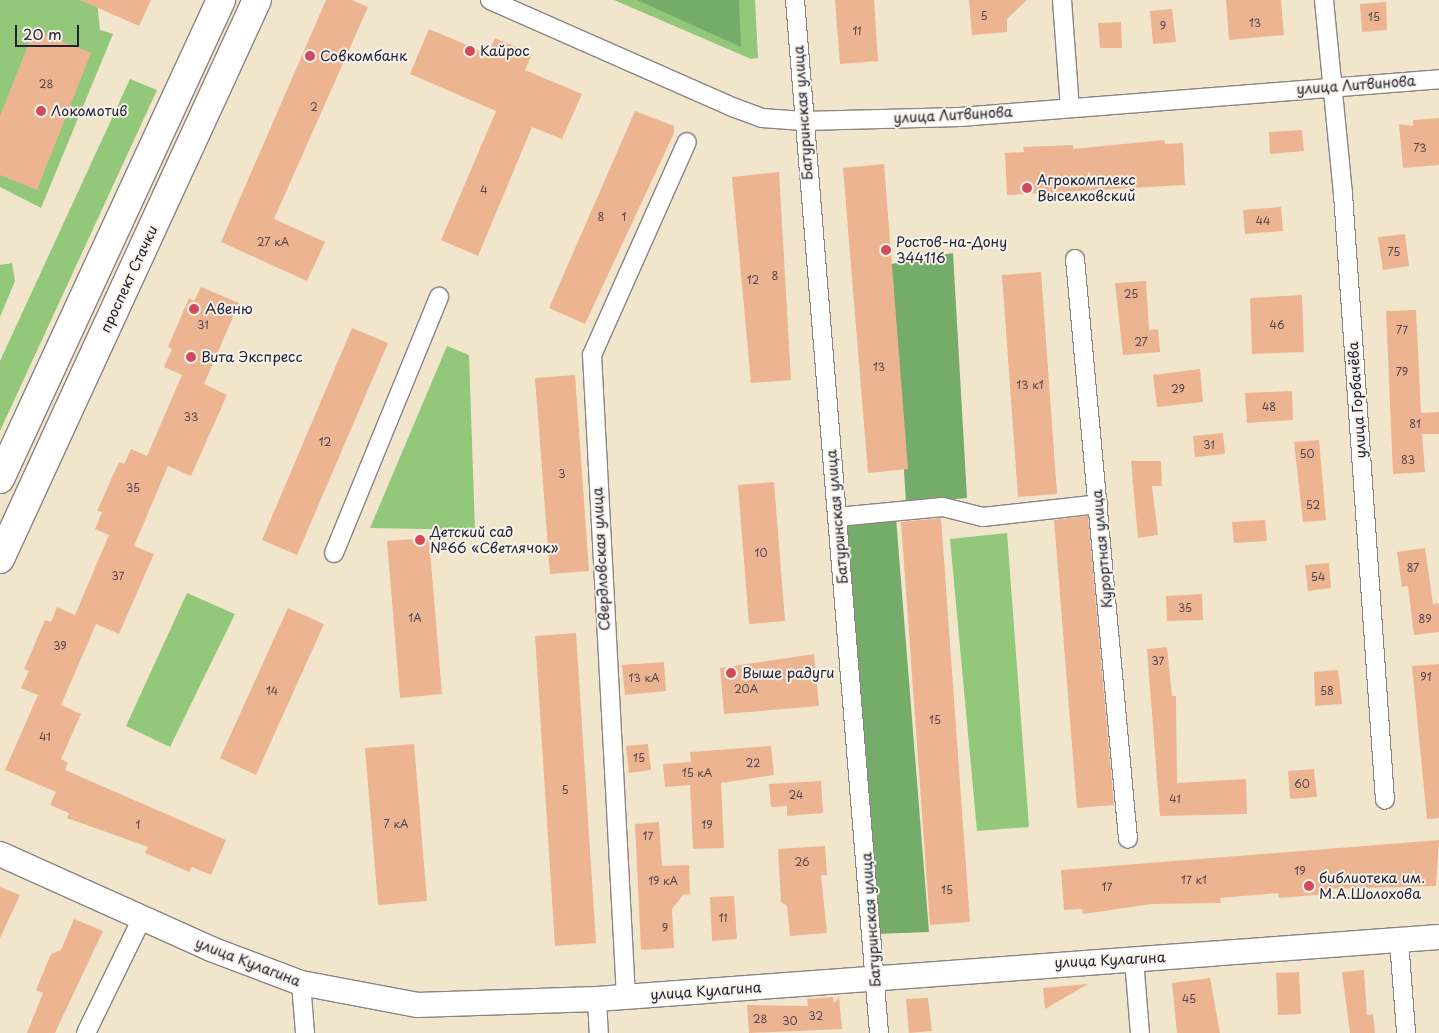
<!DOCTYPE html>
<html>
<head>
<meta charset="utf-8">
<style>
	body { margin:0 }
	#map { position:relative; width:1439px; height:1033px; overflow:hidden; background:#f1e6cc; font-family:"Playpen Sans",sans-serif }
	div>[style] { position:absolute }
	.green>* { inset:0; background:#93c87a }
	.forest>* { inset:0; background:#76ac6a }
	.building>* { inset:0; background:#edb492 }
	.roads { filter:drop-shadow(1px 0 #8a8484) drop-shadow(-1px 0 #8a8484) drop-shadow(0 1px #8a8484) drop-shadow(0 -1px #8a8484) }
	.street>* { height:18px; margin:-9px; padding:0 9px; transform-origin:9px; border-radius:9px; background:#fff }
	.secondary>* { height:24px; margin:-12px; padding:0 12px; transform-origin:12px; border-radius:12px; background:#fff }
	.primary>* { height:28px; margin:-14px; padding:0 14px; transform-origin:14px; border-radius:14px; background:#fff }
	.dots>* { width:14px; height:14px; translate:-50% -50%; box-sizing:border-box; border:2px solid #f7f3e8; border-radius:50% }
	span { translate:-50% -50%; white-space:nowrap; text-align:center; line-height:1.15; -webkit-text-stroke:4px #f7f3e8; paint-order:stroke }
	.number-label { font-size:11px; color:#554651 }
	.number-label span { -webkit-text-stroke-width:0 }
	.poi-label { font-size:14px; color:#22223b }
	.left { translate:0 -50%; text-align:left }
	.street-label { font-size:14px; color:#22223b }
	.scale { position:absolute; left:15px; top:25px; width:64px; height:22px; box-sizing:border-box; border:2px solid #22223b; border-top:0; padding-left:6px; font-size:15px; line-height:18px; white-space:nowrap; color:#22223b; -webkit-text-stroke:4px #f7f3e8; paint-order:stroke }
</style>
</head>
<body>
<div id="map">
	<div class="green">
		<div style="clip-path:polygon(0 0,97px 0,100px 30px,113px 34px,41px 208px,0 187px)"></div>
		<div style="clip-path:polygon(614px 0,755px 0,758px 58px,751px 59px)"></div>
		<div style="clip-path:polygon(130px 79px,157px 90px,0 431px,0 361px)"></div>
		<div style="clip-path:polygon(12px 263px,15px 281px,0 317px,0 265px)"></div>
		<div style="clip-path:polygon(447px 346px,469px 355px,475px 530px,370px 528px)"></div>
		<div style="clip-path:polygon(1007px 533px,1029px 827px,977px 831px,950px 539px)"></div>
		<div style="clip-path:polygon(187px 593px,235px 614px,170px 747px,126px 726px)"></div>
	</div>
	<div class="forest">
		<div style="clip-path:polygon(637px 0,739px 0,741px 47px)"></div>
		<div style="clip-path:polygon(953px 253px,967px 498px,906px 503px,891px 264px)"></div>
		<div style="clip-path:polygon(896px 518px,929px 932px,876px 934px,842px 522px)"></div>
	</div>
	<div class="building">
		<div style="clip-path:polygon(80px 0,151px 0,139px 26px)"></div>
		<div style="clip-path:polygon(326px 0,352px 0,368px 7px,274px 219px,325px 242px,307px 281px,221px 242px)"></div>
		<div style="clip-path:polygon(835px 0,874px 0,878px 61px,840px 64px)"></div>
		<div style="clip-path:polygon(969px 0,1027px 0,1007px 19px,1007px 32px,972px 35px)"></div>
		<div style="clip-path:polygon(1226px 0,1281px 0,1284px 35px,1229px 40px)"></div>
		<div style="clip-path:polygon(1386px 2px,1387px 30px,1362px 32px,1360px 4px)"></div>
		<div style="clip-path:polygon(1172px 9px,1176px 42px,1153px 44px,1150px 11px)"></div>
		<div style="clip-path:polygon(1121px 22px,1122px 48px,1100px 48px,1098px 23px)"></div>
		<div style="clip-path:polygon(429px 29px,488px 54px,495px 38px,532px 54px,525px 70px,582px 94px,562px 139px,532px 127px,478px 256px,441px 240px,496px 111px,410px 74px)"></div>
		<div style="clip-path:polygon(34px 30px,91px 53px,37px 190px,0 175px,0 116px)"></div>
		<div style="clip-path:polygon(635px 111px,674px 126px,674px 133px,585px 324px,549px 308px)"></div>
		<div style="clip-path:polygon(1439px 118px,1439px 165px,1403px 168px,1399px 124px,1413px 126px,1413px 120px)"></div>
		<div style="clip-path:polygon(1302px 130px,1304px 151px,1270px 154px,1269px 132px)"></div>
		<div style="clip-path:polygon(1164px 140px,1165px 144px,1183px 143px,1185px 185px,1007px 195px,1005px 153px,1024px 152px,1023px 147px,1073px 145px,1073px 149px)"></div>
		<div style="clip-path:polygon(884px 164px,908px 469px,868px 473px,843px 168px)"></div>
		<div style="clip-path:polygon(779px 172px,791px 380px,751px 383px,732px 177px)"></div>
		<div style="clip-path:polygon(1281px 207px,1283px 231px,1245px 234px,1243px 210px)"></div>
		<div style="clip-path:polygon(1405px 234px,1409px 266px,1383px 270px,1378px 237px)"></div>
		<div style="clip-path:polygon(1041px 272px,1057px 494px,1018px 497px,1002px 275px)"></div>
		<div style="clip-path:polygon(1146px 281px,1149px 330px,1158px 329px,1160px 352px,1123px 355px,1115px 283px)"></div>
		<div style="clip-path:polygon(201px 287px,239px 303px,204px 384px,227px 395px,191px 476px,168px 466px,134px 546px,154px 554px,119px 634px,96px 624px,61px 705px,81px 714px,61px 759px,68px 763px,65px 770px,226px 840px,211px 875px,192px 867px,189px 872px,145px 853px,148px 847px,67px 818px,69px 813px,50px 805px,56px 792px,5px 770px,38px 695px,21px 688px,29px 671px,24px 669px,45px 620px,51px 622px,57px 607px,75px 615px,109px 535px,95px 529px,102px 512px,97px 511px,119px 462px,124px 464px,131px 449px,147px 456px,182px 375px,164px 367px,172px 349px,168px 347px,189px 298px,194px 301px)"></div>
		<div style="clip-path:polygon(1302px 295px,1304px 352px,1252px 354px,1250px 298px)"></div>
		<div style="clip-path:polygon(1416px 310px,1421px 413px,1439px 412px,1439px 434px,1422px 434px,1425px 472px,1393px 474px,1386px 311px)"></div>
		<div style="clip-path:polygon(352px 328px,388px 343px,297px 555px,262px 540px)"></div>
		<div style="clip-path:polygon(1200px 369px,1203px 402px,1157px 407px,1153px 375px)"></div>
		<div style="clip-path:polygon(575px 375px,589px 571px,550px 574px,535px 378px)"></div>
		<div style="clip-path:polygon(1292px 391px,1293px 420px,1247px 423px,1245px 393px)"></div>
		<div style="clip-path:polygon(1223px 433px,1225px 454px,1195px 457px,1193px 436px)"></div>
		<div style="clip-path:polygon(1319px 440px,1326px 520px,1303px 522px,1294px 442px)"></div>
		<div style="clip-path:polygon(1131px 461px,1161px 461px,1162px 486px,1152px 486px,1158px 535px,1138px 538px)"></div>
		<div style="clip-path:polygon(774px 482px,785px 621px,749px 624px,738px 485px)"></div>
		<div style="clip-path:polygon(1088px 516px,1114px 805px,1077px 808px,1054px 520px)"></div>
		<div style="clip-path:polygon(941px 518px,970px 922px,930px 925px,901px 522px)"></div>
		<div style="clip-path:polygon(1265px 520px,1267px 541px,1234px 543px,1232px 522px)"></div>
		<div style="clip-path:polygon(429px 538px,442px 694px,400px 698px,387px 541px)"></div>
		<div style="clip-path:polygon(1425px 548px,1433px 604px,1439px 603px,1439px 632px,1414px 635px,1408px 586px,1402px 587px,1397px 552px)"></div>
		<div style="clip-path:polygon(1329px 563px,1331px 588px,1308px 591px,1305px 565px)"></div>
		<div style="clip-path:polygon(1202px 594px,1203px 620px,1167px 621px,1166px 596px)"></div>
		<div style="clip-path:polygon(288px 608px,324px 624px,256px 775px,220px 758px)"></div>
		<div style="clip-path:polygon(576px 633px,596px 943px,555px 946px,535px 636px)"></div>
		<div style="clip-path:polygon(1167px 647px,1172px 696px,1176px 696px,1177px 783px,1246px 779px,1247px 814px,1160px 816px,1147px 649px)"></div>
		<div style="clip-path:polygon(814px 654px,819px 706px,724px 714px,720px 668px)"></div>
		<div style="clip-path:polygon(664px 662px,666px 691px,625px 695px,622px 665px)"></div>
		<div style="clip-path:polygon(1439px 664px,1439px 818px,1427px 819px,1412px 666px)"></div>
		<div style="clip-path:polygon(1338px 670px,1342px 704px,1315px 706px,1314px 672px)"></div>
		<div style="clip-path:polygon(414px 744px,427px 901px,378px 905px,365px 748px)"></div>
		<div style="clip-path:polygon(648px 744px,651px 770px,629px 773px,626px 746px)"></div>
		<div style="clip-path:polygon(771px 746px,774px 775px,721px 783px,724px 848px,693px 849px,690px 785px,665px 787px,663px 764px,691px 762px,690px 752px)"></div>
		<div style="clip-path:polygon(1314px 769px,1317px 797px,1290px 799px,1288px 771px)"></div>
		<div style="clip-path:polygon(821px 781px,823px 813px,787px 816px,787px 806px,771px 807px,769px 784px)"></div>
		<div style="clip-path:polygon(659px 822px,662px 866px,689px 865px,690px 894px,683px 895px,672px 909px,674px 948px,641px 950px,635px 824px)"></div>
		<div style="clip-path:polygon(1439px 840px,1436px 886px,1326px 889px,1327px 894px,1279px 898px,1278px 893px,1220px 898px,1221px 903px,1152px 904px,1083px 914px,1082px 909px,1064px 910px,1061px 870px)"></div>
		<div style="clip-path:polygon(825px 846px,827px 875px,821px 875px,827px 933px,790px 936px,787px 906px,781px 902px,778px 849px)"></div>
		<div style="clip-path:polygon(0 887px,20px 895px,0 938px)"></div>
		<div style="clip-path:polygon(734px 896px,737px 939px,712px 941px,710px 897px)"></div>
		<div style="clip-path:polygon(74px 919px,103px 931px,55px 1033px,27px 1033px,43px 993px,36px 990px,51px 954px,61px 950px)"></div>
		<div style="clip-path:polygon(1364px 970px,1367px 1015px,1373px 1014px,1375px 1033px,1350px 1033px,1342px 972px)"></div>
		<div style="clip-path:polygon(1299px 972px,1301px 1014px,1278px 1015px,1276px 973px)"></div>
		<div style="clip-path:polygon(1210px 978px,1220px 1033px,1177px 1033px,1172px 983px)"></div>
		<div style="clip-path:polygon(1088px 984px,1045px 1009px,1043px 988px)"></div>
		<div style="clip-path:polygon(833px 997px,834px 1003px,839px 997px,842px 1029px,749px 1033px,747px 1005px,808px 1006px,807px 999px)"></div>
		<div style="clip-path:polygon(928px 998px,932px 1031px,909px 1033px,906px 999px)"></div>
	</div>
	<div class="roads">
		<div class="street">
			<div style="left:490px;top:0;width:268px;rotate:23.8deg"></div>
			<div style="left:735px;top:108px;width:29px;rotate:20deg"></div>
			<div style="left:762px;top:118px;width:41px;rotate:4.2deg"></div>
			<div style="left:803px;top:121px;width:157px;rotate:-1.5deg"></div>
			<div style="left:960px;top:117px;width:481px;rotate:-4.5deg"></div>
			<div style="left:795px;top:0;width:1036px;rotate:85.35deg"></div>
			<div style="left:1062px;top:0;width:108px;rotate:85.8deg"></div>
			<div style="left:1324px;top:0;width:195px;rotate:84.4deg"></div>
			<div style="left:1343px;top:194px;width:607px;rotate:86.04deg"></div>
			<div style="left:1075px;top:259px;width:582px;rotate:84.78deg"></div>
			<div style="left:837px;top:517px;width:106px;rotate:-5.4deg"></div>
			<div style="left:943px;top:507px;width:41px;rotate:14deg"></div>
			<div style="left:983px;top:517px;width:116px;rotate:-6.4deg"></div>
			<div style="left:334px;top:553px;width:277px;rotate:-67.7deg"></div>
			<div style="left:1399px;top:941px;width:92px;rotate:85.6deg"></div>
			<div style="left:1134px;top:959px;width:74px;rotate:85.4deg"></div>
			<div style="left:301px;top:983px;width:50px;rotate:85.4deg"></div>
			<div style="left:626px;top:997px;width:643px;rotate:-93.03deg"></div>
			<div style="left:592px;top:355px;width:233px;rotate:-66deg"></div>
			<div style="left:597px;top:999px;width:34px;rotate:87deg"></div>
			<div style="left:86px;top:1033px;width:128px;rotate:-64deg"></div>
		</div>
		<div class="secondary">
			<div style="left:0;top:854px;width:231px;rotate:24.2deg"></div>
			<div style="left:211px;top:949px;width:96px;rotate:20.7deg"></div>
			<div style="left:301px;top:983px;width:118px;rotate:10.7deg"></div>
			<div style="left:417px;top:1005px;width:180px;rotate:-1.9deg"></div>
			<div style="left:597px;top:999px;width:844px;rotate:-4.21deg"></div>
		</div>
		<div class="primary">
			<div style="left:0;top:479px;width:528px;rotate:-65.23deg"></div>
			<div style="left:0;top:559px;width:615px;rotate:-65.31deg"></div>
		</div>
	</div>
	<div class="dots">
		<div style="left:470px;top:51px;background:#d1495b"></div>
		<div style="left:310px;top:56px;background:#d1495b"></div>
		<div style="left:41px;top:111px;background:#d1495b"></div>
		<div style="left:1027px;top:188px;background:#d1495b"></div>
		<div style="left:886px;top:250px;background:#d1495b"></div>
		<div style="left:194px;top:309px;background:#d1495b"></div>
		<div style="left:191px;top:357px;background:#d1495b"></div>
		<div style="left:420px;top:540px;background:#d1495b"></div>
		<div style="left:731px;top:673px;background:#d1495b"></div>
		<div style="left:1309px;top:886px;background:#d1495b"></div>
	</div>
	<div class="number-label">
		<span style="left:984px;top:16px">5</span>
		<span style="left:1374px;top:17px">15</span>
		<span style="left:1255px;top:23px">13</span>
		<span style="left:1163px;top:26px">9</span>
		<span style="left:857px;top:31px">11</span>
		<span style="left:46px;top:84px">28</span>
		<span style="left:314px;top:107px">2</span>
		<span style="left:1420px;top:148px">73</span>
		<span style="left:484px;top:190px">4</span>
		<span style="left:601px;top:217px">8</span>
		<span style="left:624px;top:217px">1</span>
		<span style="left:1263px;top:221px">44</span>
		<span style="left:273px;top:242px">27 кА</span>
		<span style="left:1394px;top:252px">75</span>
		<span style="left:775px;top:276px">8</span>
		<span style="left:753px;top:280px">12</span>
		<span style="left:1131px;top:294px">25</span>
		<span style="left:203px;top:325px">31</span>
		<span style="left:1277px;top:325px">46</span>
		<span style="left:1402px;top:330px">77</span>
		<span style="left:1141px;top:342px">27</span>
		<span style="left:879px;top:367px">13</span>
		<span style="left:1402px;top:372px">79</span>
		<span style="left:1030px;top:385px">13 к1</span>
		<span style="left:1178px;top:389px">29</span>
		<span style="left:1269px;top:407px">48</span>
		<span style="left:191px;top:417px">33</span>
		<span style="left:1415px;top:424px">81</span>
		<span style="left:325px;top:442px">12</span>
		<span style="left:1209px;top:445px">31</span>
		<span style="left:1307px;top:454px">50</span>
		<span style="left:1408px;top:460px">83</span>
		<span style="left:562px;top:474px">3</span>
		<span style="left:133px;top:488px">35</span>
		<span style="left:1313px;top:505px">52</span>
		<span style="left:761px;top:553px">10</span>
		<span style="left:1413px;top:568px">87</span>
		<span style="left:118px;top:576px">37</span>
		<span style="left:1318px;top:577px">54</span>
		<span style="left:1185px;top:608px">35</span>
		<span style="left:415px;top:618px">1А</span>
		<span style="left:1425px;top:619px">89</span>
		<span style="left:60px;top:646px">39</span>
		<span style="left:1158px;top:661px">37</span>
		<span style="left:1426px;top:677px">91</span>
		<span style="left:644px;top:678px">13 кА</span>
		<span style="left:746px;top:689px">20А</span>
		<span style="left:272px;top:691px">14</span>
		<span style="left:1327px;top:691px">58</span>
		<span style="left:935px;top:720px">15</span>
		<span style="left:45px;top:737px">41</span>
		<span style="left:639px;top:758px">15</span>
		<span style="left:753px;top:763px">22</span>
		<span style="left:697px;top:773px">15 кА</span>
		<span style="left:1302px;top:784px">60</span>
		<span style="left:565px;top:790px">5</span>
		<span style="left:796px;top:795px">24</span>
		<span style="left:1175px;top:799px">41</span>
		<span style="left:396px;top:824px">7 кА</span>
		<span style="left:138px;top:825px">1</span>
		<span style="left:707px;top:825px">19</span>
		<span style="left:648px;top:836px">17</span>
		<span style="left:802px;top:862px">26</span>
		<span style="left:1300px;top:871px">19</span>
		<span style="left:1194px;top:880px">17 к1</span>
		<span style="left:663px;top:881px">19 кА</span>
		<span style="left:1107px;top:887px">17</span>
		<span style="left:947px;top:890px">15</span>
		<span style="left:723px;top:918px">11</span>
		<span style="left:665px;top:928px">9</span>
		<span style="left:1189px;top:999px">45</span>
		<span style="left:816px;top:1016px">32</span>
		<span style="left:760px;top:1019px">28</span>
		<span style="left:790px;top:1021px">30</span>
	</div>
	<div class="poi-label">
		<span class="left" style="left:480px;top:51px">Кайрос</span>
		<span class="left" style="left:320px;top:56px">Совкомбанк</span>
		<span class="left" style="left:51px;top:111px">Локомотив</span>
		<span class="left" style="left:1037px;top:188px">Агрокомплекс<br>Выселковский</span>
		<span class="left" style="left:896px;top:250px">Ростов-на-Дону<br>344116</span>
		<span class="left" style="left:205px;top:309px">Авеню</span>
		<span class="left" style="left:201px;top:357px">Вита Экспресс</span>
		<span class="left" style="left:430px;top:540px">Детский сад<br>№66 «Светлячок»</span>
		<span class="left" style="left:742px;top:673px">Выше радуги</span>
		<span class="left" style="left:1319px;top:886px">библиотека им.<br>М.А.Шолохова</span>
	</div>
	<div class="street-label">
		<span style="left:1356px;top:85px;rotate:-4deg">улица Литвинова</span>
		<span style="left:803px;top:113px;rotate:-94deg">Батуринская улица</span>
		<span style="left:953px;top:115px;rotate:-3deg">улица Литвинова</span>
		<span style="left:129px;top:279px;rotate:-65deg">проспект Стачки</span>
		<span style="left:1357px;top:400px;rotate:-94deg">улица Горбачёва</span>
		<span style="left:837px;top:517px;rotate:-95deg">Батуринская улица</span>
		<span style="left:1102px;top:549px;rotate:-95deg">Курортная улица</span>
		<span style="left:601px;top:559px;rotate:-93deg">Свердловская улица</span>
		<span style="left:871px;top:920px;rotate:-94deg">Батуринская улица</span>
		<span style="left:1110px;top:960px;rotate:-3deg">улица Кулагина</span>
		<span style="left:248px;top:962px;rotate:21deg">улица Кулагина</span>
		<span style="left:706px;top:991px;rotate:-4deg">улица Кулагина</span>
	</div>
	<div class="scale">20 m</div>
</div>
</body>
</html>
